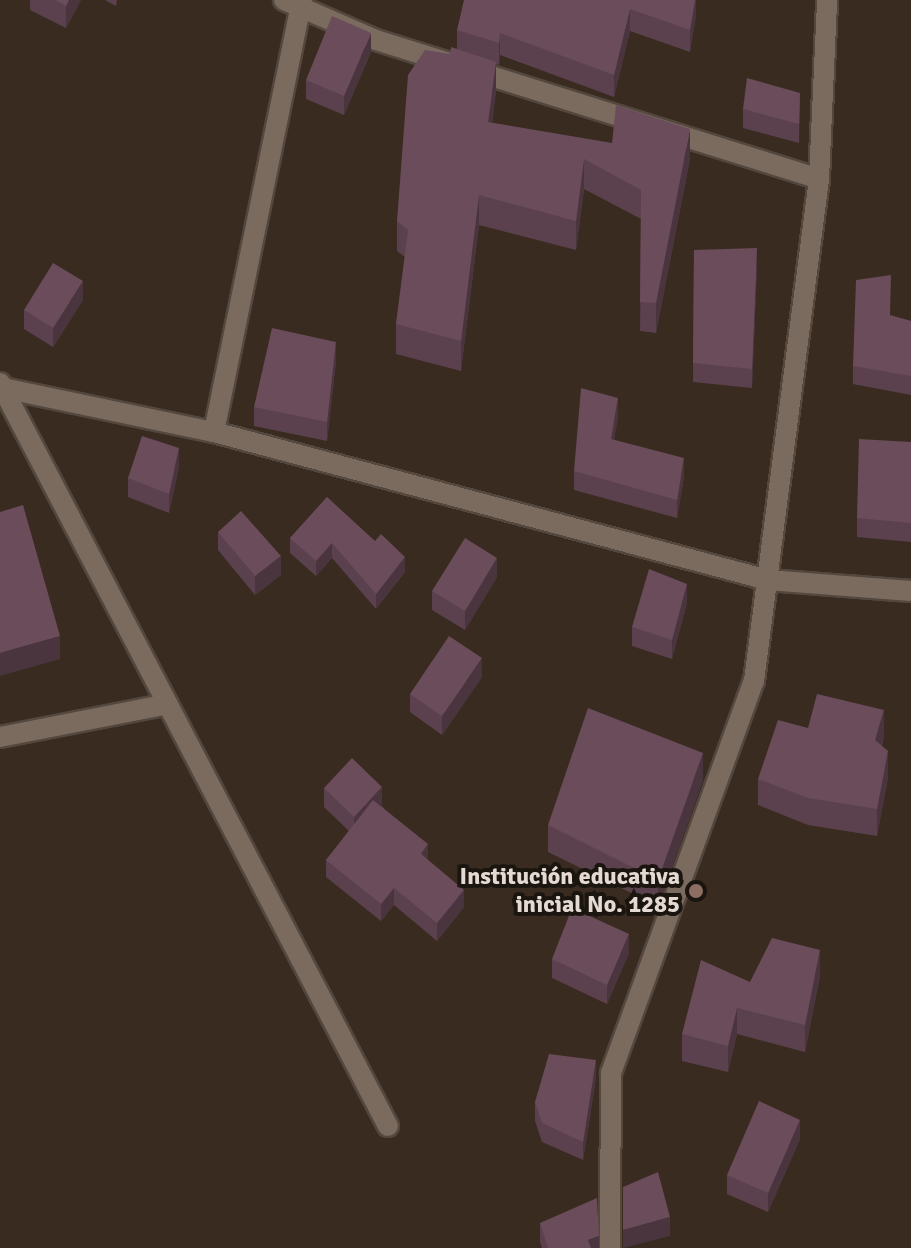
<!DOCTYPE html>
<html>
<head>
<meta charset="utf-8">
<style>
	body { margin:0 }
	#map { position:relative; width:911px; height:1248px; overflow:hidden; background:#392b20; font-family:Signika,sans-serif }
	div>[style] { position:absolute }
	.roads { filter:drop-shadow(2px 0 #53473e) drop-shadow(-2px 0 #53473e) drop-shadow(0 2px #53473e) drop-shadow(0 -2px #53473e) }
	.minor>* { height:20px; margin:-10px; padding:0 10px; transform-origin:10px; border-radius:10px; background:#7b6b5f }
	.wall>* { inset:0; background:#5b414d }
	.shaded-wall>* { inset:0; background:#4a353f }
	.building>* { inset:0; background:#6a4c5a }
	.dots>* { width:22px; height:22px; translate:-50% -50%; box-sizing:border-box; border:4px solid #1b1510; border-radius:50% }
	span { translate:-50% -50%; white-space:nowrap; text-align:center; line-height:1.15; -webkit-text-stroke:8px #1b1510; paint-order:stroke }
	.poi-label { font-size:24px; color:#e4dad3; font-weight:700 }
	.right { translate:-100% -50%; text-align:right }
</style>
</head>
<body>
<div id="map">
	<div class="roads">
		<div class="minor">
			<div style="left:284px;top:0;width:100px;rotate:23.5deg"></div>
			<div style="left:376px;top:40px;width:464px;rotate:17.4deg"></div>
			<div style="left:0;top:383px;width:838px;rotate:62.43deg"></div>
			<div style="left:3px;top:388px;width:216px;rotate:11.8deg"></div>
			<div style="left:214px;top:432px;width:573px;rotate:14.96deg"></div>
			<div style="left:768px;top:580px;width:143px;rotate:4.4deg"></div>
			<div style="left:214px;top:432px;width:441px;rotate:-78.5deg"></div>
			<div style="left:0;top:737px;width:171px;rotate:-11.1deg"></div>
			<div style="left:610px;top:1248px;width:175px;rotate:-89.7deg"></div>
			<div style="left:611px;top:1073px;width:417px;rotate:-70deg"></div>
			<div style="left:754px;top:681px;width:506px;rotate:-82.62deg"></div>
			<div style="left:819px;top:179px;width:179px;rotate:-87.4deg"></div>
		</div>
	</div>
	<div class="wall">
		<div style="clip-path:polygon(30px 0,81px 0,66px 28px,30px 10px)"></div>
		<div style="clip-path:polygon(105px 0,117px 0,116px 6px)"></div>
		<div style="clip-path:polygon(696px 0,696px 15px,690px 52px,630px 31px,614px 97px,500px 55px,499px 65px,496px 64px,496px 91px,492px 123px,690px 159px,656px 333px,640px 331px,641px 219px,584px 189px,576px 250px,479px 225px,461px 371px,396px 354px,396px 324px,405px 257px,397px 251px,397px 221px,450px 54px,457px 49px,457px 30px)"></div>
		<div style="clip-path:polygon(371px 52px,344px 115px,306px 99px,306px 80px)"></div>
		<div style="clip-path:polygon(800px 93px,799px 143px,743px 128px,743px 109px)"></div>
		<div style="clip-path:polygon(694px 250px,757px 267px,752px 388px,693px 382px)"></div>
		<div style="clip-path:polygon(83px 300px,53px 347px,24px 329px,24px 310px)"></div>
		<div style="clip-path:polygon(890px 316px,911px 321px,911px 395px,853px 384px,853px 366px)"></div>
		<div style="clip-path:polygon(336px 361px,327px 441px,254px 426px,254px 407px)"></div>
		<div style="clip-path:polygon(618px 417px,614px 440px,684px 477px,677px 518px,574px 490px,574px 471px)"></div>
		<div style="clip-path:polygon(911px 442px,911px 542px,857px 537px,857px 518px)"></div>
		<div style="clip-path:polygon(179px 467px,169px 513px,128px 497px,128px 478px)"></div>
		<div style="clip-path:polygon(327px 497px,405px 572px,376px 609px,332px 558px,316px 576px,290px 553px,290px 538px)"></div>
		<div style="clip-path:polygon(218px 532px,281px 575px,255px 595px,218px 550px)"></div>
		<div style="clip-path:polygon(497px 577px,465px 630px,432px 610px,432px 591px)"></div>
		<div style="clip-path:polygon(687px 603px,672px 659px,632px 646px,632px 627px)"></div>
		<div style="clip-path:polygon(482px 677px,442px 735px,410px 712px,410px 694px)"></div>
		<div style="clip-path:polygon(808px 728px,884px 737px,882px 746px,888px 778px,877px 836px,808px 825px,758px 805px,758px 779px)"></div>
		<div style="clip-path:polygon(703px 780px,658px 906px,548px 852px,548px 825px)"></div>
		<div style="clip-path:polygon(324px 788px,382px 806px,428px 860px,464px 907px,437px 941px,394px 905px,381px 921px,326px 877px,326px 860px,349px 831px,324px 807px)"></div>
		<div style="clip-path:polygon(629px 953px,607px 1004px,552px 978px,552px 959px)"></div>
		<div style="clip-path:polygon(820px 976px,805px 1052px,737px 1034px,728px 1072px,682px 1061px,682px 1034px,750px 982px)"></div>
		<div style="clip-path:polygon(596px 1078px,583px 1160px,542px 1142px,535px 1121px,535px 1102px)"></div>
		<div style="clip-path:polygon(800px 1139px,768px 1212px,727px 1194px,727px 1175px)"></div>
		<div style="clip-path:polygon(540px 1223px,599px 1248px,542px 1248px,540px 1242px)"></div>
	</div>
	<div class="shaded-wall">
		<div style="clip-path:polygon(69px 0,81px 0,66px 28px,66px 6px)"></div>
		<div style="clip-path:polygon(695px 0,696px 0,696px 15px,690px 52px,690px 30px)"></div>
		<div style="clip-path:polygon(630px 9px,630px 31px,614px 97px,614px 75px)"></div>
		<div style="clip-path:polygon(371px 33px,371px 52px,344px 115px,344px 96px)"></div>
		<div style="clip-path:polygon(500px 33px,500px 55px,499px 65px,499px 43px)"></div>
		<div style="clip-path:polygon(496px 62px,496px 91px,488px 152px,488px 122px)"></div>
		<div style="clip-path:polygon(690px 129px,690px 159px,656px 333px,656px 303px)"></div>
		<div style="clip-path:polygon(584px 159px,584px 189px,576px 250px,576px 221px)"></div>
		<div style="clip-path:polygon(479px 195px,479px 225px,461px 371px,461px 341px)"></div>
		<div style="clip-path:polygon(757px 248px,757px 267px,752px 388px,752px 369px)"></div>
		<div style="clip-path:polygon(83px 281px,83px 300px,53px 347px,53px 328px)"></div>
		<div style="clip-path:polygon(336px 342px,336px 361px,327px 441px,327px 422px)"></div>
		<div style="clip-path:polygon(618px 398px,618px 417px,611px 458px,611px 439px)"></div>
		<div style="clip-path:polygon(179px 448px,179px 467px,169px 513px,169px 494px)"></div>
		<div style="clip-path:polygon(684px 458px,684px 477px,677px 518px,677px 500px)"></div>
		<div style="clip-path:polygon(332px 543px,332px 558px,316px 576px,316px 561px)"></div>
		<div style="clip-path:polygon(281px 556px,281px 575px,255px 595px,255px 576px)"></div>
		<div style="clip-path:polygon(405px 557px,405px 572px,376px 609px,376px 594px)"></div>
		<div style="clip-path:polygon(497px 558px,497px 577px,465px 630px,465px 611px)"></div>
		<div style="clip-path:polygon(687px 584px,687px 603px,672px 659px,672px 640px)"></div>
		<div style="clip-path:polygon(60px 636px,60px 659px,0 676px,0 653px)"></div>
		<div style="clip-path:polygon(482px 658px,482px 677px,442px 735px,442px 716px)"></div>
		<div style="clip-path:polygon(884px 710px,884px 737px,875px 767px,875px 740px)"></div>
		<div style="clip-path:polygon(888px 751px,888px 778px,877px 836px,877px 809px)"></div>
		<div style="clip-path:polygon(703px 753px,703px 780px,658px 906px,658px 880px)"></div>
		<div style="clip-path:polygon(382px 787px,382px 806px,354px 836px,354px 817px)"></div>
		<div style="clip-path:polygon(428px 844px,428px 861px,421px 854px)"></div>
		<div style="clip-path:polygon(394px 888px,394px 905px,381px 921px,381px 904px)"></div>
		<div style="clip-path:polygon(464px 890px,464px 907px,437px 941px,437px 923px)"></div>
		<div style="clip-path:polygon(629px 934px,629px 953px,607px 1004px,607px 985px)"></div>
		<div style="clip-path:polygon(820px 950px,820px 976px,805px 1052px,805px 1025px)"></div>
		<div style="clip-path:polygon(737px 1008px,737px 1034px,728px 1072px,728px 1046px)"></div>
		<div style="clip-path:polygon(596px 1060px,596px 1078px,583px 1160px,583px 1142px)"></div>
		<div style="clip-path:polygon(800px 1120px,800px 1139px,768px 1212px,768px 1193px)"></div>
		<div style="clip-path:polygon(670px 1217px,670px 1236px,623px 1248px,623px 1230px)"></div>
		<div style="clip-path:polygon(599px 1236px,599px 1248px,588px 1248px,588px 1240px)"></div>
	</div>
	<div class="building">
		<div style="clip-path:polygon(55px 0,69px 0,66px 6px)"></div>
		<div style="clip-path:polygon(464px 0,695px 0,690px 30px,630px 9px,614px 75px,500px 33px,499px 43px,457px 30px)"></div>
		<div style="clip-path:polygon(332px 16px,371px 33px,344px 96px,306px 80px)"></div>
		<div style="clip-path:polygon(451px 47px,496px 62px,488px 122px,612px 143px,616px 105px,690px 129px,656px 303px,640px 302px,641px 190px,584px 159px,576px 221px,479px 195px,461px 341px,396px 324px,408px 230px,397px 221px,408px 75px,425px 50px,450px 54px)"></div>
		<div style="clip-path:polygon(747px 78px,800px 93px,799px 124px,743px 109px)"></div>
		<div style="clip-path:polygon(757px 248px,752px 369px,693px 363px,694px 250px)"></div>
		<div style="clip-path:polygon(53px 263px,83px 281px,53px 328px,24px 310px)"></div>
		<div style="clip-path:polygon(891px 275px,890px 315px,911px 321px,911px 376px,853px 366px,856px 280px)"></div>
		<div style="clip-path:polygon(272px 328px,336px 342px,327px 422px,254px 407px)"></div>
		<div style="clip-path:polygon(581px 388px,618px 398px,611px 439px,684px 458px,677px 500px,574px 471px)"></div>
		<div style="clip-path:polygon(142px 436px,179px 448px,169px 494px,128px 478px)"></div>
		<div style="clip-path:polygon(859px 439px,911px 442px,911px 523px,857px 518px)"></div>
		<div style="clip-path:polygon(327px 497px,375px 541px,381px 534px,405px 557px,376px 594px,332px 543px,316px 561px,290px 538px)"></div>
		<div style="clip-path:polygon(23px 505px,60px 636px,0 653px,0 512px)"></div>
		<div style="clip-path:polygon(241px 511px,281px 556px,255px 576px,218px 532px)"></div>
		<div style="clip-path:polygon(465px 538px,497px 558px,465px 611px,432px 591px)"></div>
		<div style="clip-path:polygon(649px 569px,687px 584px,672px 640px,632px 627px)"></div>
		<div style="clip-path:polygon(449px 636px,482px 658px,442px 716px,410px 694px)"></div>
		<div style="clip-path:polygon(817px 694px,884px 710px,875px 740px,888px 751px,877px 809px,808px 798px,758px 779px,778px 720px,808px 728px)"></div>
		<div style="clip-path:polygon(588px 708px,703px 753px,658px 880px,548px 825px)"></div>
		<div style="clip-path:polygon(352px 758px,382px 787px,354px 817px,324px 788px)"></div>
		<div style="clip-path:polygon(373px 800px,428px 844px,421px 854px,464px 890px,437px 923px,394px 888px,381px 904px,326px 860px)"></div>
		<div style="clip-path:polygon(572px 908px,629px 934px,607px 985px,552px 959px)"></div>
		<div style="clip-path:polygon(772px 938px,820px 950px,805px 1025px,737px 1008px,728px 1046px,682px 1034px,701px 960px,750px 982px)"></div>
		<div style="clip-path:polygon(549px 1054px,596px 1060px,583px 1142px,542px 1123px,535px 1102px)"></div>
		<div style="clip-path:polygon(759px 1101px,800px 1120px,768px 1193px,727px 1175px)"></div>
		<div style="clip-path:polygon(658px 1172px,670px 1217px,623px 1230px,623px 1187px)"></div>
		<div style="clip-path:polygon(597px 1198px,599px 1236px,588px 1240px,591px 1248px,548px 1248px,540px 1223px)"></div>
	</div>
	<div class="dots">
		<div style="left:696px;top:891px;background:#8d6e63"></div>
	</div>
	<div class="poi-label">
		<span class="right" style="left:680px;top:891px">Institución educativa<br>inicial No. 1285</span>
	</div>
</div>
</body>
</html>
